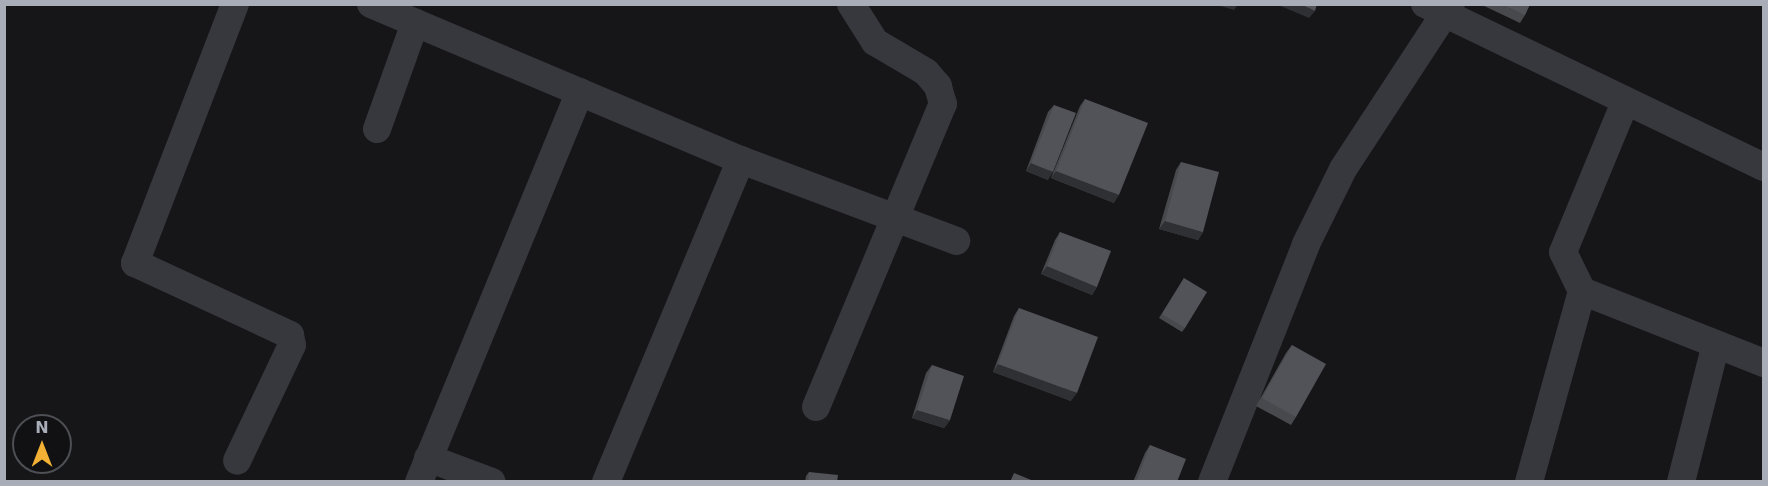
<!DOCTYPE html>
<html>
<head>
<meta charset="utf-8">
<style>
	body { margin:0 }
	#map { position:relative; width:1768px; height:486px; overflow:hidden; background:#161618; font-family:"DejaVu Sans",sans-serif }
	div>[style] { position:absolute }
	.street>* { height:28px; margin:-14px; padding:0 14px; transform-origin:14px; border-radius:14px; background:#37383d }
	.wall>* { inset:0; background:#47494d }
	.shaded-wall>* { inset:0; background:#2f3033 }
	.building>* { inset:0; background:#525359 }
	span { translate:-50% -50%; white-space:nowrap; text-align:center; line-height:1.15; -webkit-text-stroke:4.5px #111113; paint-order:stroke }
	.frame { position:absolute; inset:0; border:6px solid #a8adb8; pointer-events:none }
	.north { position:absolute; left:12px; top:414px; width:60px; height:60px; box-sizing:border-box; background:#111113; border:2px solid #4d4f55; border-radius:50%; rotate:0deg; font-size:16px; font-weight:700; line-height:24px; text-align:center; color:#a8adb8 }
	.north::after { content:''; display:block; margin:auto; width:21px; height:27px; background:#f2b134; clip-path:polygon(50% 0,100% 100%,50% 72%,0 100%) }
</style>
</head>
<body>
<div id="map">
	<div class="street">
		<div style="left:235px;top:4px;width:278px;rotate:111.1deg"></div>
		<div style="left:135px;top:263px;width:171px;rotate:24.9deg"></div>
		<div style="left:290px;top:335px;width:10px;rotate:79deg"></div>
		<div style="left:292px;top:345px;width:128px;rotate:115.4deg"></div>
		<div style="left:371px;top:4px;width:402px;rotate:22.9deg"></div>
		<div style="left:741px;top:160px;width:230px;rotate:20.6deg"></div>
		<div style="left:1425px;top:4px;width:376px;rotate:25.7deg"></div>
		<div style="left:377px;top:129px;width:113px;rotate:-70.3deg"></div>
		<div style="left:1582px;top:291px;width:196px;rotate:21.6deg"></div>
		<div style="left:816px;top:407px;width:329px;rotate:-67.3deg"></div>
		<div style="left:943px;top:104px;width:19px;rotate:-106deg"></div>
		<div style="left:938px;top:86px;width:18px;rotate:-131deg"></div>
		<div style="left:926px;top:72px;width:59px;rotate:-149.5deg"></div>
		<div style="left:875px;top:42px;width:45px;rotate:-122.3deg"></div>
		<div style="left:428px;top:458px;width:68px;rotate:20.6deg"></div>
		<div style="left:419px;top:482px;width:422px;rotate:-67.6deg"></div>
		<div style="left:606px;top:482px;width:349px;rotate:-67.3deg"></div>
		<div style="left:1212px;top:482px;width:256px;rotate:-68.4deg"></div>
		<div style="left:1306px;top:244px;width:84px;rotate:-63.7deg"></div>
		<div style="left:1343px;top:169px;width:197px;rotate:-56.8deg"></div>
		<div style="left:1529px;top:482px;width:198px;rotate:-74.5deg"></div>
		<div style="left:1582px;top:291px;width:43px;rotate:-116deg"></div>
		<div style="left:1563px;top:252px;width:162px;rotate:-67.5deg"></div>
		<div style="left:1681px;top:482px;width:142px;rotate:-75.8deg"></div>
	</div>
	<div class="wall">
		<div style="clip-path:polygon(1480px 4px,1530px 4px,1525px 15px,1520px 23px)"></div>
		<div style="clip-path:polygon(1085px 99px,1114px 203px,1051px 178px,1080px 106px)"></div>
		<div style="clip-path:polygon(1054px 105px,1048px 180px,1026px 171px,1048px 112px)"></div>
		<div style="clip-path:polygon(1181px 162px,1203px 232px,1198px 240px,1159px 229px,1176px 170px)"></div>
		<div style="clip-path:polygon(1060px 232px,1097px 287px,1092px 295px,1041px 274px,1055px 240px)"></div>
		<div style="clip-path:polygon(1184px 278px,1185px 328px,1182px 332px,1159px 318px)"></div>
		<div style="clip-path:polygon(1019px 308px,1071px 401px,993px 372px,1014px 316px)"></div>
		<div style="clip-path:polygon(1292px 345px,1296px 417px,1291px 425px,1256px 406px,1286px 353px)"></div>
		<div style="clip-path:polygon(932px 365px,950px 420px,944px 428px,912px 418px,926px 373px)"></div>
		<div style="clip-path:polygon(1150px 445px,1177px 482px,1133px 482px,1145px 453px)"></div>
		<div style="clip-path:polygon(809px 472px,837px 482px,805px 482px,806px 476px)"></div>
	</div>
	<div class="shaded-wall">
		<div style="clip-path:polygon(1214px 4px,1238px 4px,1234px 10px)"></div>
		<div style="clip-path:polygon(1276px 4px,1300px 4px,1315px 11px,1309px 18px)"></div>
		<div style="clip-path:polygon(1031px 163px,1053px 172px,1048px 180px,1026px 171px)"></div>
		<div style="clip-path:polygon(1056px 171px,1119px 195px,1114px 203px,1051px 178px)"></div>
		<div style="clip-path:polygon(1165px 221px,1203px 232px,1198px 240px,1159px 229px)"></div>
		<div style="clip-path:polygon(1047px 266px,1097px 287px,1092px 295px,1041px 274px)"></div>
		<div style="clip-path:polygon(998px 364px,1077px 393px,1071px 401px,993px 372px)"></div>
		<div style="clip-path:polygon(917px 410px,950px 420px,944px 428px,912px 418px)"></div>
	</div>
	<div class="building">
		<div style="clip-path:polygon(1300px 4px,1317px 4px,1315px 11px)"></div>
		<div style="clip-path:polygon(1502px 4px,1530px 4px,1525px 15px)"></div>
		<div style="clip-path:polygon(1085px 99px,1148px 123px,1119px 195px,1056px 171px)"></div>
		<div style="clip-path:polygon(1054px 105px,1076px 113px,1053px 172px,1031px 163px)"></div>
		<div style="clip-path:polygon(1181px 162px,1219px 172px,1203px 232px,1165px 221px)"></div>
		<div style="clip-path:polygon(1060px 232px,1111px 251px,1097px 287px,1047px 266px)"></div>
		<div style="clip-path:polygon(1184px 278px,1207px 292px,1185px 328px,1162px 314px)"></div>
		<div style="clip-path:polygon(1019px 308px,1098px 337px,1077px 393px,998px 364px)"></div>
		<div style="clip-path:polygon(1292px 345px,1326px 364px,1296px 417px,1262px 398px)"></div>
		<div style="clip-path:polygon(932px 365px,964px 376px,950px 420px,917px 410px)"></div>
		<div style="clip-path:polygon(1150px 445px,1186px 459px,1177px 482px,1136px 482px)"></div>
		<div style="clip-path:polygon(809px 472px,838px 475px,837px 482px,808px 482px)"></div>
		<div style="clip-path:polygon(1014px 473px,1036px 482px,1010px 482px)"></div>
	</div>
	<div class="frame"></div>
	<div class="north">N</div>
</div>
</body>
</html>
